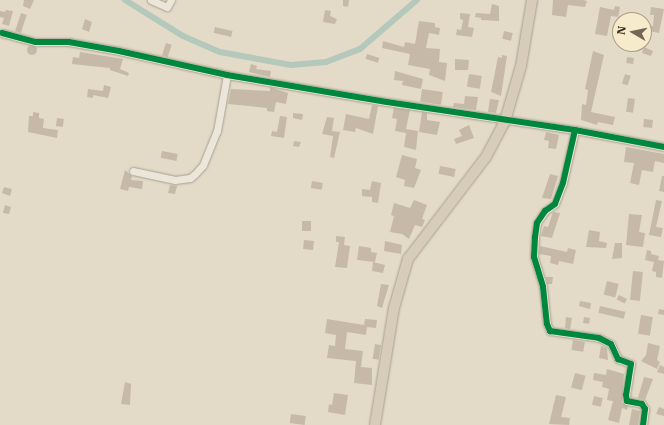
<!DOCTYPE html>
<html>
<head>
<meta charset="utf-8">
<style>
  body { margin:0 }
  #map { position:relative; width:664px; height:425px; overflow:hidden; background:#e3dbc7; font-family:"IBM Plex Serif",serif }
  div>[style] { position:absolute }
  .canal>* { height:6px; margin:-3px; padding:0 3px; transform-origin:3px; border-radius:3px; background:#b4c8bc }
  .building>* { inset:0; background:#c7b9a8; transform-origin:0 0 }
  .round { border-radius:50% }
  .roads { filter:drop-shadow(0 0 1px #a8a091) drop-shadow(0 0 1px #a8a091) }
  .minor>* { height:7px; margin:-3.5px; padding:0 3.5px; transform-origin:3.5px; border-radius:3.5px; background:#ebe6d9 }
  .highway>* { height:10px; margin:-5px; padding:0 5px; transform-origin:5px; border-radius:5px; background:#d6ccb8 }
  .cycleway>* { height:6px; margin:-3px; padding:0 3px; transform-origin:3px; border-radius:3px; background:#00873e }
  span { translate:-50% -50%; white-space:nowrap; text-align:center; line-height:1.15; -webkit-text-stroke:4px #f6ebcb; paint-order:stroke }
  .north { position:absolute; left:612px; top:12px; width:40px; height:40px; box-sizing:border-box; background:#f6ebcb; border:1px solid #a99d84; border-radius:50%; rotate:279deg; font-size:11px; font-weight:700; line-height:16px; text-align:center; color:#35281a }
  .north::after { content:''; display:block; margin:auto; width:14px; height:18px; background:#726757; clip-path:polygon(50% 0,100% 100%,50% 72%,0 100%) }
</style>
</head>
<body>
<div id="map">
  <div class="canal">
    <div style="left:125px;top:0;width:68px;rotate:31.8deg"></div>
    <div style="left:183px;top:36px;width:40px;rotate:23.4deg"></div>
    <div style="left:220px;top:52px;width:72px;rotate:10.4deg"></div>
    <div style="left:291px;top:65px;width:35px;rotate:-5deg"></div>
    <div style="left:326px;top:62px;width:36px;rotate:-21deg"></div>
    <div style="left:360px;top:49px;width:75px;rotate:-40.7deg"></div>
  </div>
  <div class="building">
    <div style="clip-path:polygon(24px 0,34px 0,30px 9px,23px 6px)"></div>
    <div style="clip-path:polygon(343px 0,349px 0,348px 7px,343px 6px)"></div>
    <div style="clip-path:polygon(553px 0,583px 0,587px 1px,585px 7px,568px 5px,566px 17px,552px 15px)"></div>
    <div style="clip-path:polygon(492px 4px,499px 6px,499px 21px,481px 20px,481px 18px,475px 17px,476px 13px,490px 14px)"></div>
    <div style="clip-path:polygon(615px 6px,620px 7px,618px 17px,611px 16px,607px 36px,595px 34px,600px 7px,614px 10px)"></div>
    <div style="clip-path:polygon(651px 7px,664px 9px,659px 33px,644px 30px,644px 25px,653px 26px,654px 15px,650px 15px)"></div>
    <div style="clip-path:polygon(6px 10px,13px 11px,9px 26px,2px 24px,4px 18px,0 17px,0 11px,5px 12px)"></div>
    <div style="clip-path:polygon(325px 10px,331px 11px,330px 16px,337px 19px,335px 24px,323px 22px)"></div>
    <div style="left:21px;top:13px;width:6px;height:19px;rotate:18deg"></div>
    <div style="clip-path:polygon(460px 13px,470px 14px,468px 27px,474px 28px,472px 37px,456px 35px,457px 29px,461px 30px,463px 20px,460px 19px)"></div>
    <div style="clip-path:polygon(85px 19px,92px 22px,89px 32px,82px 29px)"></div>
    <div style="clip-path:polygon(419px 21px,435px 23px,435px 27px,440px 28px,439px 35px,429px 33px,426px 48px,440px 49px,439px 62px,447px 63px,445px 81px,429px 75px,430px 69px,408px 65px,410px 54px,382px 48px,383px 41px,404px 47px,405px 42px,415px 44px)"></div>
    <div style="left:215px;top:27px;width:18px;height:6px;rotate:13deg"></div>
    <div style="left:504px;top:31px;width:9px;height:8px;rotate:13deg"></div>
    <div style="left:166px;top:43px;width:6px;height:13px;rotate:18deg"></div>
    <div class="round" style="left:27px;top:45px;width:10px;height:10px"></div>
    <div style="clip-path:polygon(644px 47px,653px 51px,651px 56px,642px 53px)"></div>
    <div style="clip-path:polygon(593px 51px,604px 55px,591px 112px,615px 117px,613px 125px,598px 122px,597px 125px,581px 120px,582px 104px,586px 105px,588px 90px,585px 89px)"></div>
    <div style="clip-path:polygon(80px 52px,123px 59px,120px 69px,129px 73px,128px 76px,110px 70px,110px 68px,72px 64px,73px 57px,79px 58px)"></div>
    <div style="left:367px;top:54px;width:13px;height:5px;rotate:18deg"></div>
    <div style="clip-path:polygon(502px 55px,507px 56px,501px 96px,491px 92px,498px 57px,502px 58px)"></div>
    <div style="left:627px;top:57px;width:7px;height:6px;rotate:8deg"></div>
    <div style="clip-path:polygon(455px 59px,469px 60px,468px 70px,455px 70px)"></div>
    <div style="clip-path:polygon(251px 64px,257px 66px,256px 69px,271px 71px,270px 77px,249px 72px)"></div>
    <div style="clip-path:polygon(395px 71px,423px 79px,421px 89px,402px 85px,403px 81px,394px 80px)"></div>
    <div style="left:469px;top:74px;width:13px;height:13px;rotate:9deg"></div>
    <div style="left:625px;top:74px;width:6px;height:10px;rotate:18deg"></div>
    <div style="clip-path:polygon(104px 85px,111px 87px,108px 98px,93px 95px,93px 98px,87px 97px,88px 89px,103px 91px)"></div>
    <div style="clip-path:polygon(270px 87px,288px 93px,286px 104px,276px 102px,274px 112px,267px 111px,267px 108px,228px 104px,231px 89px,270px 91px)"></div>
    <div style="left:422px;top:89px;width:21px;height:13px;rotate:8deg"></div>
    <div style="clip-path:polygon(465px 96px,478px 97px,476px 110px,453px 107px,454px 103px,464px 104px)"></div>
    <div style="left:628px;top:98px;width:7px;height:14px;rotate:8deg"></div>
    <div style="clip-path:polygon(490px 99px,499px 100px,496px 113px,488px 112px)"></div>
    <div style="clip-path:polygon(372px 105px,378px 106px,373px 134px,356px 128px,355px 132px,343px 130px,346px 114px,369px 119px)"></div>
    <div style="clip-path:polygon(394px 108px,410px 110px,406px 129px,418px 131px,416px 150px,404px 147px,406px 133px,395px 131px,397px 119px,392px 118px)"></div>
    <div style="clip-path:polygon(33px 112px,39px 113px,39px 118px,44px 119px,43px 128px,58px 130px,57px 138px,28px 132px,29px 116px,33px 116px)"></div>
    <div style="clip-path:polygon(422px 112px,427px 113px,427px 120px,440px 122px,437px 135px,419px 132px)"></div>
    <div style="clip-path:polygon(293px 113px,303px 114px,302px 120px,293px 118px)"></div>
    <div style="clip-path:polygon(280px 116px,287px 117px,284px 138px,271px 136px,272px 131px,277px 132px)"></div>
    <div style="clip-path:polygon(327px 117px,334px 118px,332px 131px,340px 132px,334px 158px,330px 157px,333px 136px,322px 134px)"></div>
    <div style="left:57px;top:118px;width:7px;height:8px;rotate:8deg"></div>
    <div style="left:644px;top:119px;width:9px;height:8px;rotate:6deg"></div>
    <div style="clip-path:polygon(469px 125px,474px 138px,456px 144px,454px 139px,462px 136px,459px 130px)"></div>
    <div style="clip-path:polygon(546px 132px,559px 135px,556px 149px,548px 148px,549px 141px,544px 140px)"></div>
    <div style="clip-path:polygon(294px 141px,301px 142px,299px 147px,293px 146px)"></div>
    <div style="clip-path:polygon(626px 147px,664px 154px,664px 163px,655px 161px,653px 172px,642px 170px,639px 185px,630px 183px,634px 163px,624px 162px)"></div>
    <div style="left:162px;top:151px;width:16px;height:7px;rotate:11deg"></div>
    <div style="clip-path:polygon(402px 155px,417px 159px,415px 168px,421px 170px,414px 188px,404px 186px,405px 180px,396px 177px)"></div>
    <div style="left:440px;top:166px;width:16px;height:8px;rotate:11deg"></div>
    <div style="clip-path:polygon(125px 170px,132px 176px,131px 180px,143px 181px,142px 189px,129px 187px,128px 191px,120px 189px)"></div>
    <div style="clip-path:polygon(550px 174px,558px 176px,551px 199px,542px 198px)"></div>
    <div style="clip-path:polygon(662px 176px,664px 176px,664px 192px,659px 191px)"></div>
    <div style="left:312px;top:181px;width:11px;height:7px;rotate:10deg"></div>
    <div style="clip-path:polygon(372px 181px,381px 183px,378px 203px,372px 202px,372px 197px,362px 196px,362px 189px,370px 190px)"></div>
    <div style="clip-path:polygon(170px 185px,177px 186px,175px 194px,168px 193px)"></div>
    <div style="clip-path:polygon(4px 187px,12px 189px,10px 196px,2px 193px)"></div>
    <div style="clip-path:polygon(414px 200px,427px 205px,422px 219px,425px 220px,422px 227px,415px 225px,409px 239px,402px 234px,390px 232px,394px 216px,391px 215px,394px 203px,410px 208px)"></div>
    <div style="clip-path:polygon(656px 200px,662px 201px,656px 227px,663px 228px,661px 237px,649px 235px)"></div>
    <div style="clip-path:polygon(5px 205px,11px 207px,9px 214px,3px 213px)"></div>
    <div style="clip-path:polygon(553px 212px,560px 213px,552px 238px,541px 236px,544px 226px,548px 227px)"></div>
    <div style="clip-path:polygon(629px 214px,642px 215px,639px 232px,645px 233px,643px 247px,626px 245px)"></div>
    <div style="left:302px;top:221px;width:9px;height:10px"></div>
    <div style="clip-path:polygon(589px 230px,600px 232px,599px 241px,607px 243px,606px 248px,586px 247px)"></div>
    <div style="clip-path:polygon(336px 236px,345px 237px,344px 245px,350px 246px,347px 268px,335px 267px,339px 242px,336px 242px)"></div>
    <div style="left:304px;top:240px;width:10px;height:9px;rotate:6deg"></div>
    <div style="clip-path:polygon(385px 241px,402px 245px,401px 254px,384px 251px)"></div>
    <div style="clip-path:polygon(615px 243px,622px 243px,622px 258px,612px 259px)"></div>
    <div style="clip-path:polygon(359px 246px,371px 248px,371px 252px,377px 253px,375px 262px,357px 260px)"></div>
    <div style="clip-path:polygon(540px 246px,567px 252px,568px 248px,576px 250px,573px 264px,559px 261px,558px 265px,550px 263px,551px 256px,539px 254px)"></div>
    <div style="clip-path:polygon(647px 250px,651px 251px,651px 254px,659px 256px,658px 260px,664px 261px,662px 278px,656px 277px,656px 272px,652px 271px,654px 262px,645px 260px)"></div>
    <div style="clip-path:polygon(373px 262px,385px 265px,383px 273px,372px 271px)"></div>
    <div style="left:633px;top:271px;width:10px;height:29px;rotate:6deg"></div>
    <div style="clip-path:polygon(546px 277px,553px 277px,552px 284px,547px 284px)"></div>
    <div style="left:607px;top:281px;width:12px;height:14px;rotate:14deg"></div>
    <div style="clip-path:polygon(381px 284px,389px 285px,382px 308px,377px 306px)"></div>
    <div style="left:619px;top:295px;width:9px;height:5px;rotate:27deg"></div>
    <div style="clip-path:polygon(580px 301px,591px 303px,590px 309px,579px 306px)"></div>
    <div style="left:600px;top:306px;width:26px;height:7px;rotate:13deg"></div>
    <div style="clip-path:polygon(659px 309px,664px 310px,664px 315px,658px 314px)"></div>
    <div style="left:641px;top:315px;width:12px;height:19px;rotate:9deg"></div>
    <div style="clip-path:polygon(566px 317px,572px 318px,570px 329px,565px 328px)"></div>
    <div style="left:584px;top:317px;width:6px;height:6px;rotate:9deg"></div>
    <div style="clip-path:polygon(327px 319px,364px 325px,365px 319px,377px 320px,376px 328px,367px 327px,366px 335px,347px 332px,345px 349px,363px 351px,361px 367px,372px 368px,372px 385px,354px 383px,356px 361px,327px 358px,329px 345px,335px 346px,336px 335px,325px 333px)"></div>
    <div style="left:573px;top:340px;width:12px;height:10px;rotate:9deg"></div>
    <div style="clip-path:polygon(648px 343px,660px 346px,657px 360px,660px 362px,657px 369px,641px 361px,646px 355px)"></div>
    <div style="left:375px;top:344px;width:6px;height:15px;rotate:9deg"></div>
    <div style="clip-path:polygon(601px 346px,607px 348px,608px 360px,599px 358px)"></div>
    <div style="clip-path:polygon(660px 365px,664px 367px,664px 374px,657px 372px)"></div>
    <div style="clip-path:polygon(607px 369px,624px 374px,622px 403px,628px 406px,627px 410px,622px 408px,619px 423px,608px 420px,613px 401px,607px 400px,609px 389px,602px 387px,603px 382px,593px 380px,594px 373px,606px 375px)"></div>
    <div style="left:575px;top:373px;width:11px;height:15px;rotate:15deg"></div>
    <div style="clip-path:polygon(644px 377px,653px 379px,645px 400px,638px 398px)"></div>
    <div style="clip-path:polygon(125px 382px,131px 384px,130px 405px,121px 404px)"></div>
    <div style="clip-path:polygon(334px 393px,348px 395px,345px 415px,328px 412px,329px 404px,332px 405px)"></div>
    <div style="clip-path:polygon(556px 395px,566px 397px,561px 417px,570px 418px,569px 425px,549px 424px)"></div>
    <div style="left:594px;top:396px;width:9px;height:9px;rotate:13deg"></div>
    <div style="clip-path:polygon(659px 407px,664px 409px,664px 416px,656px 414px)"></div>
    <div style="clip-path:polygon(632px 409px,640px 411px,638px 425px,629px 425px)"></div>
    <div style="left:291px;top:414px;width:15px;height:9px;rotate:8deg"></div>
  </div>
  <div class="roads">
    <div class="minor">
      <div style="left:151px;top:0;width:17px;rotate:24deg"></div>
      <div style="left:167px;top:7px;width:8px;rotate:-60deg"></div>
      <div style="left:2px;top:33px;width:35px;rotate:15deg"></div>
      <div style="left:36px;top:42px;width:33px"></div>
      <div style="left:69px;top:42px;width:51px;rotate:10.2deg"></div>
      <div style="left:119px;top:51px;width:111px;rotate:12.5deg"></div>
      <div style="left:227px;top:75px;width:162px;rotate:9.6deg"></div>
      <div style="left:387px;top:102px;width:190px;rotate:8.5deg"></div>
      <div style="left:575px;top:130px;width:91px;rotate:10.8deg"></div>
      <div style="left:575px;top:130px;width:54px;rotate:102.8deg"></div>
      <div style="left:563px;top:183px;width:22px;rotate:111deg"></div>
      <div style="left:555px;top:204px;width:12px;rotate:145deg"></div>
      <div style="left:545px;top:211px;width:14px;rotate:124deg"></div>
      <div style="left:537px;top:223px;width:14px;rotate:98deg"></div>
      <div style="left:535px;top:237px;width:20px;rotate:93deg"></div>
      <div style="left:534px;top:257px;width:31px;rotate:73deg"></div>
      <div style="left:543px;top:287px;width:37px;rotate:84deg"></div>
      <div style="left:547px;top:324px;width:8px;rotate:67deg"></div>
      <div style="left:550px;top:331px;width:49px;rotate:8.1deg"></div>
      <div style="left:599px;top:338px;width:13px;rotate:27deg"></div>
      <div style="left:611px;top:344px;width:17px;rotate:65deg"></div>
      <div style="left:618px;top:359px;width:14px;rotate:21deg"></div>
      <div style="left:631px;top:364px;width:31px;rotate:99deg"></div>
      <div style="left:626px;top:395px;width:6px;rotate:81deg"></div>
      <div style="left:627px;top:401px;width:15px;rotate:11deg"></div>
      <div style="left:642px;top:404px;width:6px;rotate:59deg"></div>
      <div style="left:645px;top:409px;width:16px;rotate:97deg"></div>
      <div style="left:133px;top:171px;width:43px;rotate:12.1deg"></div>
      <div style="left:175px;top:180px;width:15px;rotate:-8deg"></div>
      <div style="left:190px;top:178px;width:6px;rotate:-39deg"></div>
      <div style="left:195px;top:174px;width:12px;rotate:-48deg"></div>
      <div style="left:203px;top:165px;width:37px;rotate:-68deg"></div>
      <div style="left:217px;top:131px;width:57px;rotate:-79.9deg"></div>
    </div>
    <div class="highway">
      <div style="left:375px;top:425px;width:119px;rotate:-80.8deg"></div>
      <div style="left:394px;top:308px;width:51px;rotate:-74.1deg"></div>
      <div style="left:408px;top:259px;width:128px;rotate:-52.6deg"></div>
      <div style="left:486px;top:157px;width:41px;rotate:-62.2deg"></div>
      <div style="left:505px;top:121px;width:57px;rotate:-73.8deg"></div>
      <div style="left:521px;top:66px;width:67px;rotate:-80.5deg"></div>
    </div>
  </div>
  <div class="cycleway">
    <div style="left:2px;top:33px;width:35px;rotate:15deg"></div>
    <div style="left:36px;top:42px;width:33px"></div>
    <div style="left:69px;top:42px;width:51px;rotate:10.2deg"></div>
    <div style="left:119px;top:51px;width:111px;rotate:12.5deg"></div>
    <div style="left:227px;top:75px;width:162px;rotate:9.6deg"></div>
    <div style="left:387px;top:102px;width:190px;rotate:8.5deg"></div>
    <div style="left:575px;top:130px;width:91px;rotate:10.8deg"></div>
    <div style="left:575px;top:130px;width:54px;rotate:102.8deg"></div>
    <div style="left:563px;top:183px;width:22px;rotate:111deg"></div>
    <div style="left:555px;top:204px;width:12px;rotate:145deg"></div>
    <div style="left:545px;top:211px;width:14px;rotate:124deg"></div>
    <div style="left:537px;top:223px;width:14px;rotate:98deg"></div>
    <div style="left:535px;top:237px;width:20px;rotate:93deg"></div>
    <div style="left:534px;top:257px;width:31px;rotate:73deg"></div>
    <div style="left:543px;top:287px;width:37px;rotate:84deg"></div>
    <div style="left:547px;top:324px;width:8px;rotate:67deg"></div>
    <div style="left:550px;top:331px;width:49px;rotate:8.1deg"></div>
    <div style="left:599px;top:338px;width:13px;rotate:27deg"></div>
    <div style="left:611px;top:344px;width:17px;rotate:65deg"></div>
    <div style="left:618px;top:359px;width:14px;rotate:21deg"></div>
    <div style="left:631px;top:364px;width:31px;rotate:99deg"></div>
    <div style="left:626px;top:395px;width:6px;rotate:81deg"></div>
    <div style="left:627px;top:401px;width:15px;rotate:11deg"></div>
    <div style="left:642px;top:404px;width:6px;rotate:59deg"></div>
    <div style="left:645px;top:409px;width:16px;rotate:97deg"></div>
  </div>
  <div class="north">N</div>
</div>
</body>
</html>
